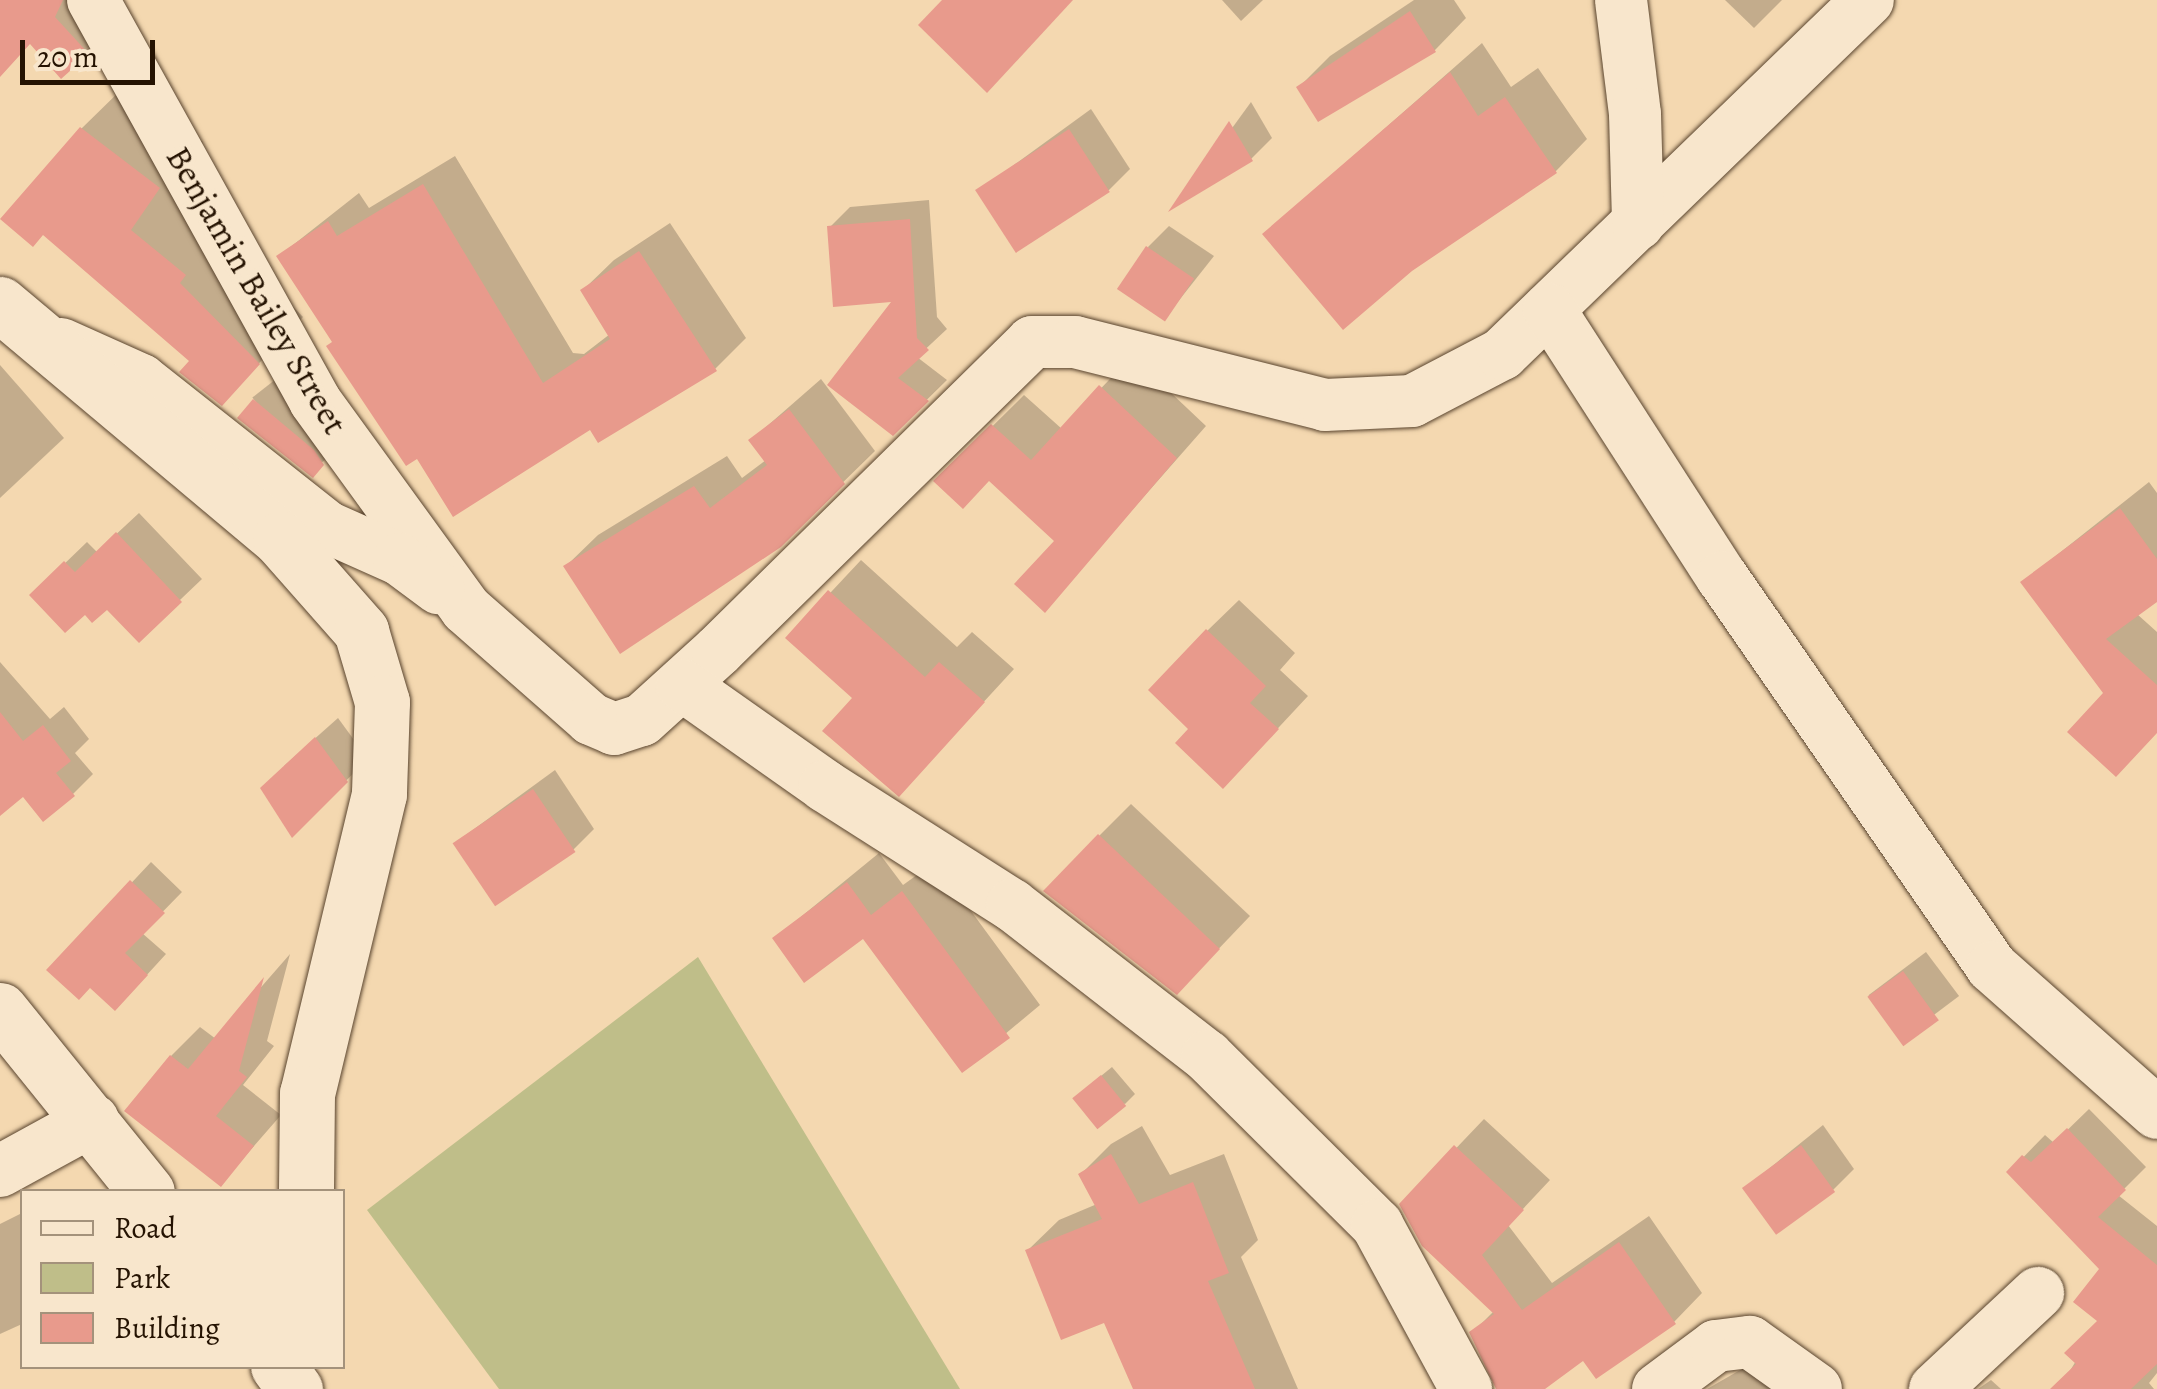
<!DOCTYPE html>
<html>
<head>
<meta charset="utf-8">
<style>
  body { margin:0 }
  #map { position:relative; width:2157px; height:1389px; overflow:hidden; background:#f4d8b0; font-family:Alegreya,serif }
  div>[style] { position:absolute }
  .green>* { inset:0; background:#bfbe89 }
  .shadow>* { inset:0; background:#0003; transform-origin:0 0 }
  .building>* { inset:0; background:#e89a8c; transform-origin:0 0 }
  .roads { filter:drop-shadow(0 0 2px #59442e) drop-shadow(0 0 2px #59442e) }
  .street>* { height:52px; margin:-26px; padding:0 26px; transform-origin:26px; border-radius:26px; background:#f8e6cc }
  .secondary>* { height:55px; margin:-27.5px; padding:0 27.5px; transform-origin:27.5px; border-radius:27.5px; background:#f8e6cc }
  span { translate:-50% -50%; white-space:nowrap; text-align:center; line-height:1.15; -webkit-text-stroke:9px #f8e6cc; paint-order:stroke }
  .street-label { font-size:35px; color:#251302 }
  .legend { position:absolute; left:20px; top:1189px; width:325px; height:180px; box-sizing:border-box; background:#f8e6cc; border:2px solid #a4927b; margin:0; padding:12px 18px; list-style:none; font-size:30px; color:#251302 }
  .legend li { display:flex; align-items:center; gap:20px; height:50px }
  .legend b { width:50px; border:2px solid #a4927b }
  .scale { position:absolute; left:20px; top:40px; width:135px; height:45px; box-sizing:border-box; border:5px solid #251302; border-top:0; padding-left:12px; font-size:30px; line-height:35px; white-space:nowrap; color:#251302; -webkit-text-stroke:8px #f8e6cc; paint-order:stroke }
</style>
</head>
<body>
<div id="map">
  <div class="green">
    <div style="clip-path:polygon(698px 957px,960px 1389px,499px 1389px,367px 1210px)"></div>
  </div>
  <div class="shadow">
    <div style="clip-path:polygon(0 0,95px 0,116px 23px,87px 52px,31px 42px,0 76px)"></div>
    <div style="clip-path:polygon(1222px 0,1263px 0,1241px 21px)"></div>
    <div style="clip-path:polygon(1414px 0,1454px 0,1466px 18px,1435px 50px,1319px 119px,1299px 87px,1330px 56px)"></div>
    <div style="clip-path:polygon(1725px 0,1782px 0,1754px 28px)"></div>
    <div style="clip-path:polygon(1482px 43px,1511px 87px,1538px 68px,1587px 139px,1556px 171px,1410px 269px,1265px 234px)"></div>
    <div style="clip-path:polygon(127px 84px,203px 142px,175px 183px,303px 317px,222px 402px,192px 360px,81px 129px)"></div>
    <div style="clip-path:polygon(1251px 102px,1272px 138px,1251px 159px,1177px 204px)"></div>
    <div style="clip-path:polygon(1091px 109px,1130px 169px,1109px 190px,978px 191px)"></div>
    <div style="clip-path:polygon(455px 156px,573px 353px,584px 354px,610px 334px,583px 290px,614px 260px,670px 223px,746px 338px,715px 369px,591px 427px,417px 455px,279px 256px,359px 193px,369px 208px)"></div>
    <div style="clip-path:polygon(929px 200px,937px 317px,947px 329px,917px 357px,947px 380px,893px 433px,897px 299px,830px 227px,850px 207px)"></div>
    <div style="clip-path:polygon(1169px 226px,1214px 256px,1165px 318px,1148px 247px)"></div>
    <div style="clip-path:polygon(1132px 356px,1206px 426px,1045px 609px,1057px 541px,990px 479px,937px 481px,1024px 395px,1062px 429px)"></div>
    <div style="clip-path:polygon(0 365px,64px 438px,0 498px)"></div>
    <div style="left:276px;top:379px;width:94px;height:30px;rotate:52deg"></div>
    <div style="clip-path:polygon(821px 379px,875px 451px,779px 545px,566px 566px,598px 535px,727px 456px,742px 478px,766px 460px,751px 440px)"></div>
    <div style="clip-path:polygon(2149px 482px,2157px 493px,2157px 599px,2137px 614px,2157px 632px,2157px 732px,2106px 693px,2023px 582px)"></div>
    <div style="clip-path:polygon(139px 513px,202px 579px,139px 639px,107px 606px,85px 611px,32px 595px,87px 542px,97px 552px)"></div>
    <div style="clip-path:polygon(861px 560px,957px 647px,972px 632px,1014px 669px,899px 794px,855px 698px,788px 638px)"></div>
    <div style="clip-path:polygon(1239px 600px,1295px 653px,1280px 670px,1308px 696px,1254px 754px,1192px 729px,1207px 631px)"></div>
    <div style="clip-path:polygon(0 662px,50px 719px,64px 707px,89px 739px,75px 753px,93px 774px,73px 794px,24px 794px,0 813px)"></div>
    <div style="clip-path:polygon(338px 718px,368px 759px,292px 834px,284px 766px)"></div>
    <div style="clip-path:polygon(555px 770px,594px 829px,573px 850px,455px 843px)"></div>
    <div style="clip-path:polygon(1131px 804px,1250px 916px,1208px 960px,1099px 836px)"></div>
    <div style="clip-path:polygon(879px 853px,903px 885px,935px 862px,1040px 1005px,962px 1070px,864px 936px,775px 938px)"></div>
    <div style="clip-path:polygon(151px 862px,182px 892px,142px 933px,166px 954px,134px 989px,90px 985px,50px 970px)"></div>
    <div style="left:1926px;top:952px;width:55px;height:72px;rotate:53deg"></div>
    <div style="clip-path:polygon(290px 954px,267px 1041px,274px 1046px,243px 1085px,281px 1115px,221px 1184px,171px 1056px,200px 1027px,216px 1039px)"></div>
    <div style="clip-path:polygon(1112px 1067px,1135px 1094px,1125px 1104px,1085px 1089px)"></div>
    <div style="clip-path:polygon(2089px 1109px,2146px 1167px,2118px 1195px,2157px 1226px,2157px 1373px,2149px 1383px,2154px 1389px,2059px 1389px,2100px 1321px,2103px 1268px,2009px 1172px,2045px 1135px,2054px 1143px)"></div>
    <div style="clip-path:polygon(1484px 1119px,1550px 1180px,1508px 1225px,1552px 1283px,1649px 1216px,1702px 1293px,1674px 1322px,1583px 1357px,1541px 1389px,1498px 1389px,1472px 1333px,1495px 1310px,1402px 1205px)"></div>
    <div style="clip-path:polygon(1823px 1125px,1854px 1169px,1833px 1190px,1745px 1188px)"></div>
    <div style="clip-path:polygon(1142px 1126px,1170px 1175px,1224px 1154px,1258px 1240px,1241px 1257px,1298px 1389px,1135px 1389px,1105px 1320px,1028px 1250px,1059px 1220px,1097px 1204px,1081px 1174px,1111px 1144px)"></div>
    <div style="clip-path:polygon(22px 1213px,22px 1324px,0 1334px,0 1224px)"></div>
    <div style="clip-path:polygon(1768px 1354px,1789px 1389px,1707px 1389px)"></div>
    <div style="clip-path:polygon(1991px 1380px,2001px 1389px,1978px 1389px)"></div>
  </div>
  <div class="building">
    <div style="clip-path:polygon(0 0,63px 0,55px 17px,89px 54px,61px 79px,30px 44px,0 77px)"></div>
    <div style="clip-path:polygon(942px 0,1073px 0,987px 93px,918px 25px)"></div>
    <div style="clip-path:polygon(1410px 11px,1436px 52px,1318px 122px,1296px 87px)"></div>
    <div style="clip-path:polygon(1450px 72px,1478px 116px,1505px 97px,1557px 173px,1412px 271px,1343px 330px,1262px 234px)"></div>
    <div style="clip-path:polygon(1229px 121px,1253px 161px,1168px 212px)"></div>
    <div style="clip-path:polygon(80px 127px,160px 188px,131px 230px,186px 275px,180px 283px,260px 364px,222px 406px,179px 372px,189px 361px,43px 235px,33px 247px,0 219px)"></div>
    <div style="left:1069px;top:129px;width:75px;height:112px;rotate:57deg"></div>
    <div style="clip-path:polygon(423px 184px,543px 383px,610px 339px,580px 290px,639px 251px,717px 371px,598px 443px,590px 430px,453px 517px,417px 459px,406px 466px,326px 346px,332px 342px,276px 256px,328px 221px,337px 236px)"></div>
    <div style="clip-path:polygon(910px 219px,917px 338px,929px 350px,898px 378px,929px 401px,893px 436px,827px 385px,891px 302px,833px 307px,827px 226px)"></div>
    <div style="left:1146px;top:246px;width:58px;height:52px;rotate:34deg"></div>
    <div style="clip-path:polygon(1099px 385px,1177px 458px,1045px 613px,1014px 584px,1054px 541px,989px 481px,963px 509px,933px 481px,991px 424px,1031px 460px)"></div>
    <div style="clip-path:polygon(253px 399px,314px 450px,324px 465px,313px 478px,237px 418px)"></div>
    <div style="clip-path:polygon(789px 409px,845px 484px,781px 547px,620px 654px,563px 566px,694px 486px,710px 508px,767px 465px,748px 440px)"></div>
    <div style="clip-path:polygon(2120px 508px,2157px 559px,2157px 602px,2106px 639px,2157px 685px,2157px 733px,2116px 777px,2067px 732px,2103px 693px,2020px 582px)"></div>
    <div style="clip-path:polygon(116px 532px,182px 602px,139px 643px,107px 610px,92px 623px,85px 615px,65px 633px,29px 595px,64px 561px,75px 572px)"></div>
    <div style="clip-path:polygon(828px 590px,925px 677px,939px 662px,985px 702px,899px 797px,822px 731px,852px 698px,785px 638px)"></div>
    <div style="clip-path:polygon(1206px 629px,1266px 686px,1250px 703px,1279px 729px,1223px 789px,1175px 743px,1188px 729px,1148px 690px)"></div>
    <div style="clip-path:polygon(0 712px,23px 741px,43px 725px,71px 761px,56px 773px,75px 796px,43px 822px,23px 797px,0 816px)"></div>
    <div style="clip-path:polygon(315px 737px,348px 782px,292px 838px,260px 788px)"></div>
    <div style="left:533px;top:789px;width:76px;height:97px;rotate:56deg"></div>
    <div style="clip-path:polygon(1098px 834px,1220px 949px,1177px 995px,1043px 891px)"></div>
    <div style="clip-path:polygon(130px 880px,165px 913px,125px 953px,148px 975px,115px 1011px,90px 988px,79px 1000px,46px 970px)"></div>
    <div style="clip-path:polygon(847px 882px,871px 915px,902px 891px,1010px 1038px,962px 1073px,863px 939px,804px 983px,772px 938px)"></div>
    <div style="left:1903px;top:971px;width:61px;height:44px;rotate:54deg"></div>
    <div style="clip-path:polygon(264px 977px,239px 1071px,247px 1077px,216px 1116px,254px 1146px,221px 1187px,124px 1111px,170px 1055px,188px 1069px)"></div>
    <div style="left:1101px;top:1075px;width:40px;height:37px;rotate:51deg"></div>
    <div style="clip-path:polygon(2067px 1128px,2126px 1190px,2098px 1217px,2157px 1265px,2157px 1364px,2131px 1389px,2050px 1389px,2076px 1364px,2064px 1353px,2097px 1321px,2073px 1302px,2099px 1269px,2006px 1172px,2022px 1155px,2031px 1162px)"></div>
    <div style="clip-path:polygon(1454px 1145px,1524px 1210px,1482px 1255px,1522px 1310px,1619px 1242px,1676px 1324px,1596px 1379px,1583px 1361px,1545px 1389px,1496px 1389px,1469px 1332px,1494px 1314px,1422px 1246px,1399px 1204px)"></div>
    <div style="left:1801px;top:1145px;width:58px;height:73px;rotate:54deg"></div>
    <div style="clip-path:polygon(1111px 1154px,1139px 1204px,1193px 1182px,1229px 1273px,1208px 1281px,1255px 1389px,1133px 1389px,1104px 1323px,1061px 1340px,1025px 1250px,1102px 1219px,1078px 1174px)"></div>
  </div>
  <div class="roads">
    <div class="street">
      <div style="left:93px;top:0;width:458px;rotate:61deg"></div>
      <div style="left:315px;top:401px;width:257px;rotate:54deg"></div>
      <div style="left:466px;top:609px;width:167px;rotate:41.3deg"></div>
      <div style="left:591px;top:719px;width:25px;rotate:23deg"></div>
      <div style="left:614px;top:729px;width:29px;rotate:-18deg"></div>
      <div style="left:642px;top:720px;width:103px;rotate:-42.2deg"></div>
      <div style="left:718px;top:651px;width:441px;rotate:-44.5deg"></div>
      <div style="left:1032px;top:342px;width:43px"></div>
      <div style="left:1075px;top:342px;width:258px;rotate:14.1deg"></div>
      <div style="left:1325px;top:405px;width:87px;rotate:-2.6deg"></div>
      <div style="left:1412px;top:401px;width:102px;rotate:-27.6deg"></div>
      <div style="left:1502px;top:354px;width:509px;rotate:-44.05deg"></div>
      <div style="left:1621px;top:0;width:115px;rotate:83deg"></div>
      <div style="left:1635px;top:114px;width:110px;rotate:88.4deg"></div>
      <div style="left:1549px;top:309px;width:319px;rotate:57.2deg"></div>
      <div style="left:1722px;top:577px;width:474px;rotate:55.3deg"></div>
      <div style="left:1992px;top:967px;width:220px;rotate:41.5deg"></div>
      <div style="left:61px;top:344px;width:88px;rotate:24.2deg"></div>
      <div style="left:141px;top:380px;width:237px;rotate:38.3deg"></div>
      <div style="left:327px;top:527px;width:79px;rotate:24deg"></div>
      <div style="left:399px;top:559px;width:49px;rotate:36.6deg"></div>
      <div style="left:682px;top:685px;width:175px;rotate:35.2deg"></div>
      <div style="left:825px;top:786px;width:222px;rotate:32.5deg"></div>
      <div style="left:1012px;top:905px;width:247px;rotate:37.8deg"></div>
      <div style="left:1207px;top:1056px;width:240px;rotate:44.8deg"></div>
      <div style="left:1377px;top:1225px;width:187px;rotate:61.5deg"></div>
      <div style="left:0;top:1171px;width:106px;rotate:-28.7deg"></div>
      <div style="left:1658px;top:1389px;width:72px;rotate:-36.6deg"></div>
      <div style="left:1716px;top:1346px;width:34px;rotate:-7deg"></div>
      <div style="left:1750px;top:1342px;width:81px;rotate:35.5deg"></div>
      <div style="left:1935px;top:1389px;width:141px;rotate:-43deg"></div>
    </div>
    <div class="secondary">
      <div style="left:0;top:304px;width:366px;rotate:40deg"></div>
      <div style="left:280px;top:539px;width:123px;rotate:48.6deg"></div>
      <div style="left:361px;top:631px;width:74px;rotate:73.5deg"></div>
      <div style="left:382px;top:702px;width:92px;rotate:91.9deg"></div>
      <div style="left:379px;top:794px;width:308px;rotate:103.5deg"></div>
      <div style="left:307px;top:1093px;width:99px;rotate:90.6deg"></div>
      <div style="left:0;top:1010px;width:234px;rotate:51.1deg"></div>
      <div style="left:278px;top:1366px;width:29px;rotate:54deg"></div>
    </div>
  </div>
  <div class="street-label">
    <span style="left:257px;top:290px;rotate:60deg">Benjamin Bailey Street</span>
  </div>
  <ul class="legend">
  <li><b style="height:12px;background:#f8e6cc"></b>Road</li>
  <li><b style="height:28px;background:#bfbe89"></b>Park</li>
  <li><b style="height:28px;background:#e89a8c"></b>Building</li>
  </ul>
  <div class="scale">20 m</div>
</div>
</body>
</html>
